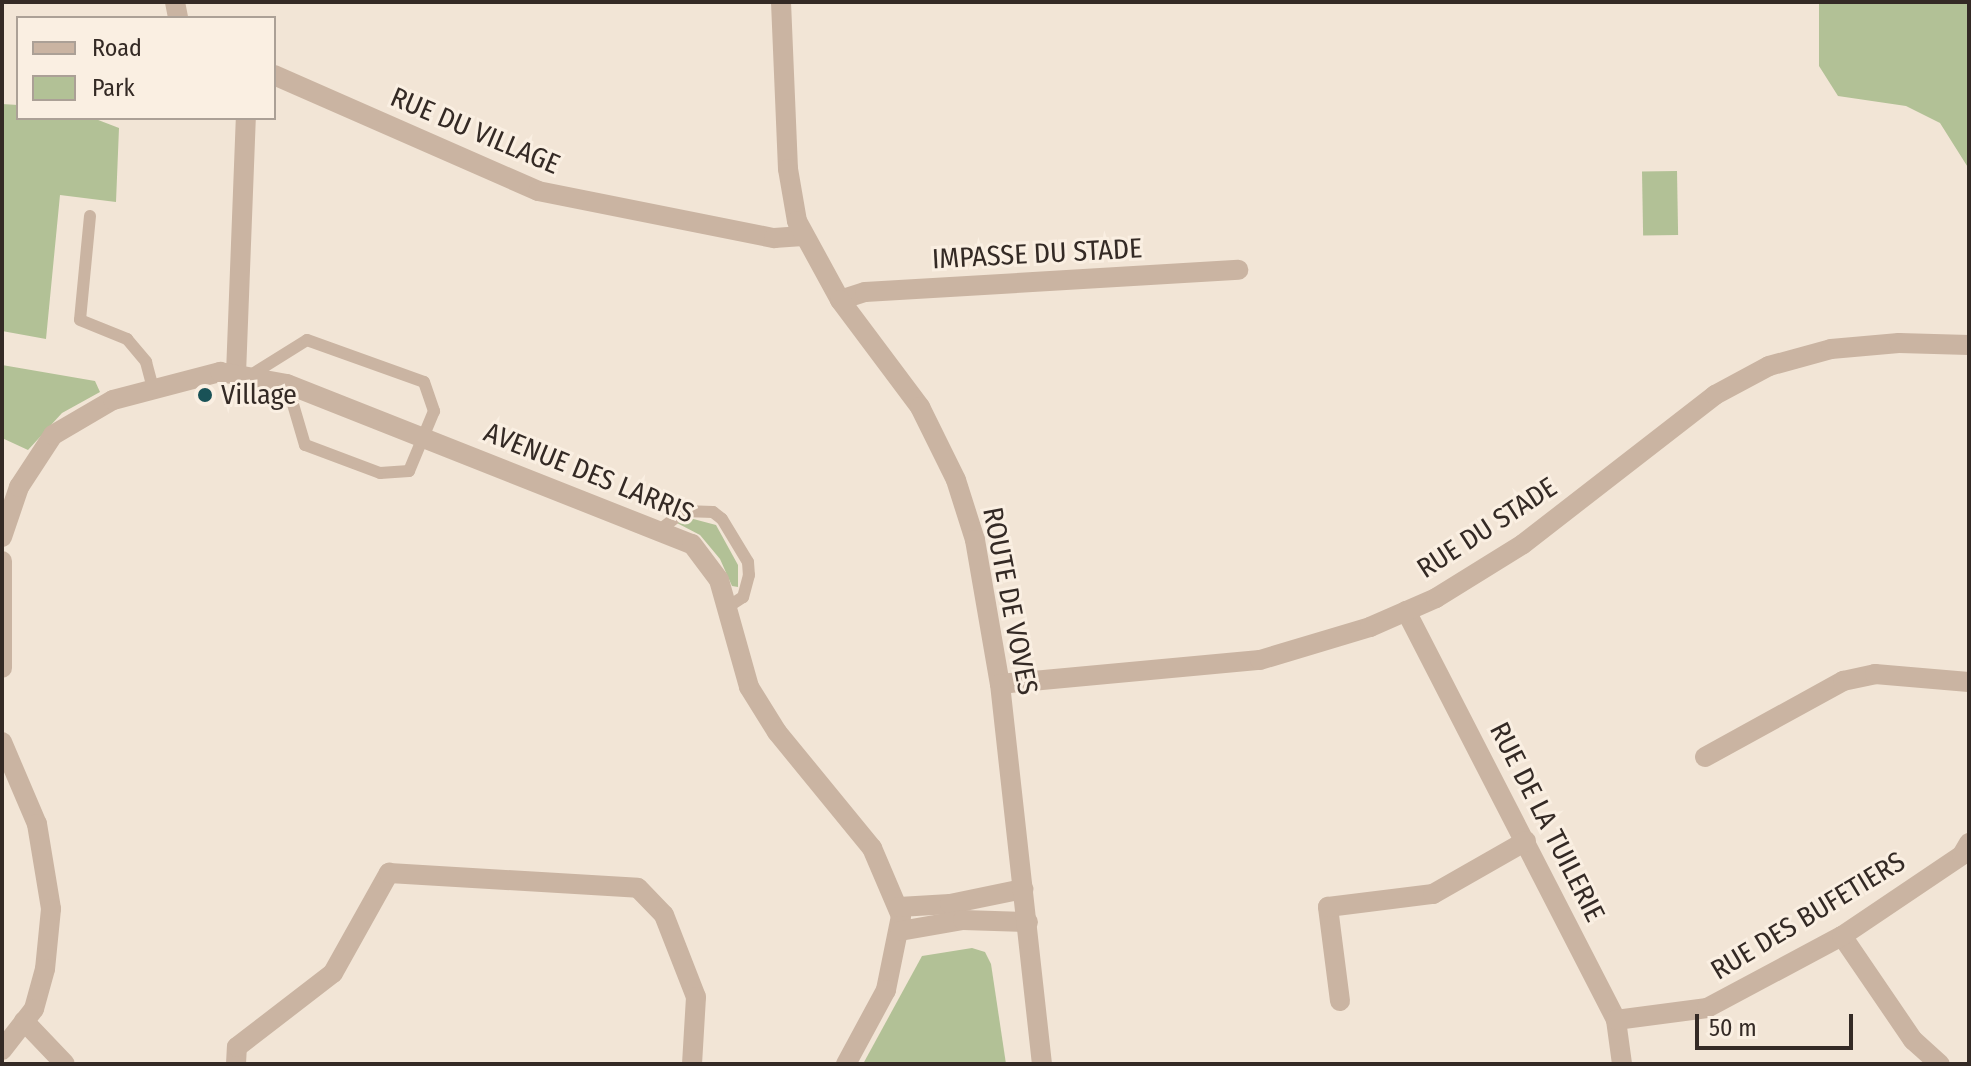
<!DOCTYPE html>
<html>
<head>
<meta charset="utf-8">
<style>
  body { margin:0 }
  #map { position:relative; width:1971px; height:1066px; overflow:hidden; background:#f2e5d6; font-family:"Fira Sans Condensed",sans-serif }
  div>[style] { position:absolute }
  .green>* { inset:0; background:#b2c196; transform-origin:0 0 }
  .service>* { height:12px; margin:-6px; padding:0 6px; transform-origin:6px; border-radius:6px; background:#cab4a2 }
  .minor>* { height:20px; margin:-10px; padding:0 10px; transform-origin:10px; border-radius:10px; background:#cab4a2 }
  .tertiary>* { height:20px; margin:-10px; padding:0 10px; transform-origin:10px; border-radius:10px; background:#cab4a2 }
  .dots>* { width:22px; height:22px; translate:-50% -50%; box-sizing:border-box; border:4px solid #faefe2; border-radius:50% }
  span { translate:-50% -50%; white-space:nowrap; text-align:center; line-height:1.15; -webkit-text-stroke:6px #faefe2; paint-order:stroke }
  .street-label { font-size:28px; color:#342a25 }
  .poi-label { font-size:28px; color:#342a25 }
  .left { translate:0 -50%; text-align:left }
  .frame { position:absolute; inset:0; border:4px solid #342a25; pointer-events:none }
  .legend { position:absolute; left:16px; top:16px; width:260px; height:104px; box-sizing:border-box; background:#faefe2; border:2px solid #aba096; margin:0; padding:10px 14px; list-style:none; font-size:24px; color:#342a25 }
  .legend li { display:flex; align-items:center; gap:16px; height:40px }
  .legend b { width:40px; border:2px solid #aba096 }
  .scale { position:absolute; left:1695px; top:1014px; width:158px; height:36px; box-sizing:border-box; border:4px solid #342a25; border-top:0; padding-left:10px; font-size:24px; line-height:28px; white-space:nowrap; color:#342a25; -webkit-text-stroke:6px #faefe2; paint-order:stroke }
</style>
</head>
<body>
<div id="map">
  <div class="green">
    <div style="clip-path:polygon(1819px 2px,1969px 2px,1969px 169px,1940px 123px,1906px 106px,1838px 96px,1819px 66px)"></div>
    <div style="clip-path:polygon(2px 104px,18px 105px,18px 118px,93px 118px,119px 128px,116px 202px,60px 195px,46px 339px,2px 331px)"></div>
    <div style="left:1677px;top:171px;width:64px;height:35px;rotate:89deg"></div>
    <div style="clip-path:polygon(2px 365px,95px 381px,100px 392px,62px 413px,28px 450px,2px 438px)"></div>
    <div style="clip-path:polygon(682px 516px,716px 525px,738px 565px,738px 587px,732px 586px,720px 559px,700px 535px,677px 523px)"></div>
    <div style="clip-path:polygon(972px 948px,985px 952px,991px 964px,1006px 1064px,863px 1064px,922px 956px)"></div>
  </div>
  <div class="service">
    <div style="left:90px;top:216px;width:104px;rotate:95.5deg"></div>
    <div style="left:80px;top:320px;width:51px;rotate:22deg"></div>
    <div style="left:127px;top:339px;width:30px;rotate:50deg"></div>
    <div style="left:146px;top:362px;width:27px;rotate:75deg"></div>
    <div style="left:251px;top:375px;width:66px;rotate:-32deg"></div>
    <div style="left:307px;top:340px;width:124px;rotate:19.7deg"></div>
    <div style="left:424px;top:382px;width:31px;rotate:71deg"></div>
    <div style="left:434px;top:411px;width:65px;rotate:112.6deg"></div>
    <div style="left:409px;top:471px;width:29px;rotate:176deg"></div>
    <div style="left:380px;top:473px;width:80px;rotate:-159.5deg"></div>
    <div style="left:305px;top:445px;width:64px;rotate:-106.4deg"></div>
    <div style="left:661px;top:529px;width:29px;rotate:-38deg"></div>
    <div style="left:684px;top:511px;width:29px;rotate:2deg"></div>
    <div style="left:713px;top:512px;width:11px;rotate:38deg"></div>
    <div style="left:722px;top:519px;width:50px;rotate:58.8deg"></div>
    <div style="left:748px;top:562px;width:13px;rotate:86deg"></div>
    <div style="left:749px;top:575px;width:23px;rotate:105deg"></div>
    <div style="left:743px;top:597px;width:20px;rotate:147deg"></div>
  </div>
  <div class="minor">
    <div style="left:175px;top:2px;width:16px;rotate:79deg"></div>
    <div style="left:274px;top:75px;width:288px;rotate:23.7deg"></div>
    <div style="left:538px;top:191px;width:241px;rotate:11.3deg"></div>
    <div style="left:774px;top:238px;width:29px;rotate:-4deg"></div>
    <div style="left:840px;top:300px;width:26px;rotate:-18deg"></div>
    <div style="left:865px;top:292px;width:374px;rotate:-3.4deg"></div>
    <div style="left:236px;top:374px;width:256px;rotate:-87.8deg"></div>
    <div style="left:2px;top:537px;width:53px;rotate:-71.2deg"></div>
    <div style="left:19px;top:487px;width:62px;rotate:-56.8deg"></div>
    <div style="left:53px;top:435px;width:69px;rotate:-30.3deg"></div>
    <div style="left:113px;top:400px;width:111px;rotate:-14.7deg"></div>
    <div style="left:220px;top:372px;width:68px;rotate:10.2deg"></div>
    <div style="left:287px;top:384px;width:435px;rotate:21.6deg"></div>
    <div style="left:692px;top:544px;width:45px;rotate:53.1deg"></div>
    <div style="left:719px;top:580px;width:111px;rotate:74.3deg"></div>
    <div style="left:749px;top:687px;width:53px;rotate:58.1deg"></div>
    <div style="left:777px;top:732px;width:150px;rotate:50.7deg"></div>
    <div style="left:872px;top:848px;width:74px;rotate:66.9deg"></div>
    <div style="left:901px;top:916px;width:76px;rotate:101.5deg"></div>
    <div style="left:886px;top:990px;width:84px;rotate:118.4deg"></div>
    <div style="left:2px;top:561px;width:107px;rotate:90deg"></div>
    <div style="left:1406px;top:611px;width:460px;rotate:62.8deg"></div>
    <div style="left:1616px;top:1020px;width:44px;rotate:82.2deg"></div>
    <div style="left:1000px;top:684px;width:261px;rotate:-5.3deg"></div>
    <div style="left:1260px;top:660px;width:115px;rotate:-16.7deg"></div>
    <div style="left:1370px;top:627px;width:72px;rotate:-23.7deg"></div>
    <div style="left:1436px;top:598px;width:102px;rotate:-31.8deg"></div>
    <div style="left:1523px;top:544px;width:243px;rotate:-37.8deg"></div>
    <div style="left:1715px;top:395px;width:61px;rotate:-28.2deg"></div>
    <div style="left:1769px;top:366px;width:64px;rotate:-15.3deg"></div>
    <div style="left:1831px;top:349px;width:68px;rotate:-5deg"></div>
    <div style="left:1899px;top:343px;width:70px;rotate:1.6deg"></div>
    <div style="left:2px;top:742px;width:89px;rotate:66.9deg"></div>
    <div style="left:37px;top:824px;width:86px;rotate:80.6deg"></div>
    <div style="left:51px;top:909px;width:60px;rotate:95.7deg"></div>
    <div style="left:45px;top:969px;width:41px;rotate:105.4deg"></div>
    <div style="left:34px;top:1009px;width:52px;rotate:128deg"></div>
    <div style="left:1705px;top:757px;width:158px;rotate:-28.8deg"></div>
    <div style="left:1843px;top:681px;width:33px;rotate:-12deg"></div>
    <div style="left:1875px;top:674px;width:94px;rotate:4.9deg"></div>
    <div style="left:899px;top:907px;width:51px;rotate:-3.4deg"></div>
    <div style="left:950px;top:904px;width:75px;rotate:-11.6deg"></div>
    <div style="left:900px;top:931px;width:64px;rotate:-9.9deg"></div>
    <div style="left:963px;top:920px;width:65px;rotate:1.8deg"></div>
    <div style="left:1842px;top:936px;width:126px;rotate:55.7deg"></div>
    <div style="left:1913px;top:1040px;width:36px;rotate:42deg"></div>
    <div style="left:1340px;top:1001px;width:95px;rotate:-97.3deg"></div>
    <div style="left:1328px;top:907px;width:106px;rotate:-7.1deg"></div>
    <div style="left:1433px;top:894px;width:107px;rotate:-29.7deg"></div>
    <div style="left:1616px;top:1020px;width:92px;rotate:-7.5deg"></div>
    <div style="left:1707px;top:1008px;width:153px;rotate:-28.1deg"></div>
    <div style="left:1842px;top:936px;width:145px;rotate:-34deg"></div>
    <div style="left:1962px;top:855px;width:14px;rotate:-60deg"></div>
    <div style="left:24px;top:1021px;width:59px;rotate:46.4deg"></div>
    <div style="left:236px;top:1064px;width:17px;rotate:-87deg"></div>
    <div style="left:237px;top:1047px;width:121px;rotate:-37.6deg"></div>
    <div style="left:333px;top:973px;width:115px;rotate:-60.8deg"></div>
    <div style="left:389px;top:873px;width:249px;rotate:3.4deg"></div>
    <div style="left:638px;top:888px;width:37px;rotate:46deg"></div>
    <div style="left:664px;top:915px;width:88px;rotate:68.7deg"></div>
    <div style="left:696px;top:997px;width:67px;rotate:93.4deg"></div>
  </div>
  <div class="tertiary">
    <div style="left:781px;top:2px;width:167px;rotate:87.6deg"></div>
    <div style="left:788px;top:169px;width:53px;rotate:80.2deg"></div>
    <div style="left:797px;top:221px;width:90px;rotate:61.4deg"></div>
    <div style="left:840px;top:300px;width:134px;rotate:53.2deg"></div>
    <div style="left:920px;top:407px;width:81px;rotate:63.7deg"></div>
    <div style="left:956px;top:480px;width:63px;rotate:72.4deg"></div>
    <div style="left:975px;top:540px;width:146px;rotate:80.2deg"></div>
    <div style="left:1000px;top:684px;width:382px;rotate:83.7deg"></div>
  </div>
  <div class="dots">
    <div style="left:205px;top:395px;background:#195257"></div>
  </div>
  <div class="street-label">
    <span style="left:475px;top:131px;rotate:23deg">RUE DU VILLAGE</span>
    <span style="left:1037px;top:254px;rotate:-3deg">IMPASSE DU STADE</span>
    <span style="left:589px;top:473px;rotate:22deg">AVENUE DES LARRIS</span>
    <span style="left:1487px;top:528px;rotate:-33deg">RUE DU STADE</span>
    <span style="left:1010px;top:601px;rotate:79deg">ROUTE DE VOVES</span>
    <span style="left:1547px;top:822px;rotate:63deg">RUE DE LA TUILERIE</span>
    <span style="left:1808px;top:916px;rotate:-31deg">RUE DES BUFETIERS</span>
  </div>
  <div class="poi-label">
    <span class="left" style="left:221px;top:395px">Village</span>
  </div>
  <div class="frame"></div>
  <ul class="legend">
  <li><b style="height:10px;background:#cab4a2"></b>Road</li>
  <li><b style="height:22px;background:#b2c196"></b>Park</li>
  </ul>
  <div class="scale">50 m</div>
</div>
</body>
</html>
